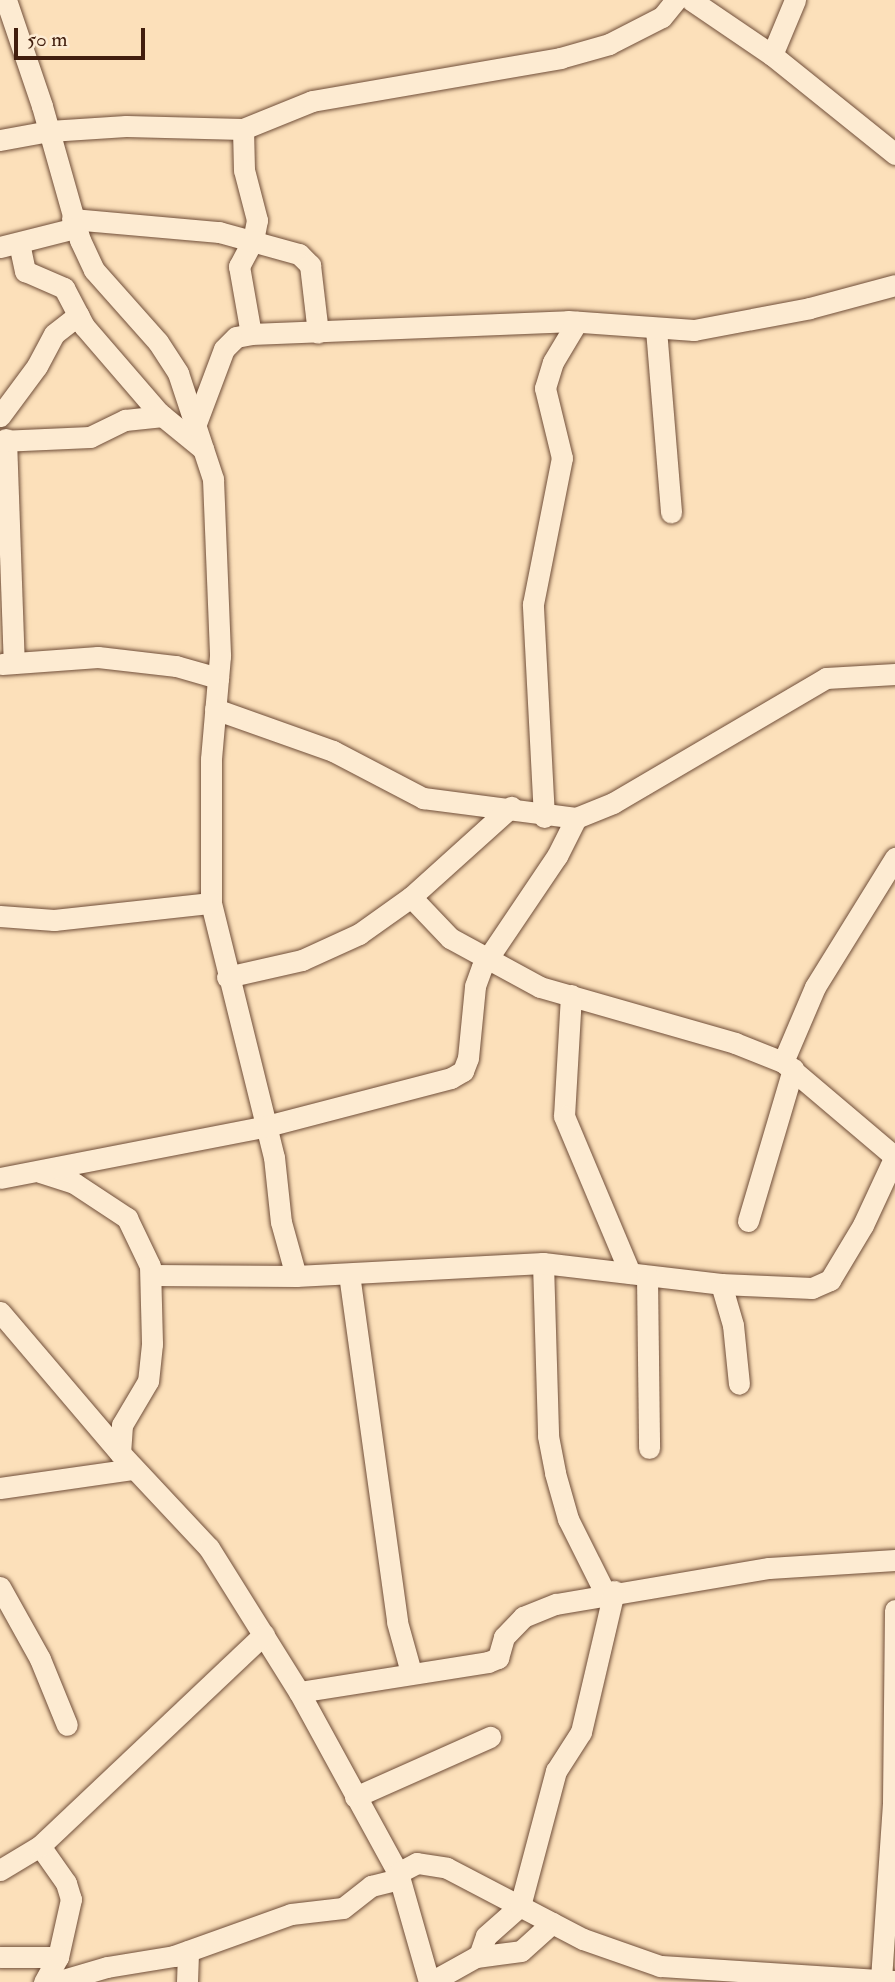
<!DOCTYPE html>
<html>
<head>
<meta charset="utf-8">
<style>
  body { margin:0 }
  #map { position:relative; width:895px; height:1982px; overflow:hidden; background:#fce0ba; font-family:"IM FELL Double Pica",serif }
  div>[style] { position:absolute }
  .roads { filter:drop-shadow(0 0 2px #704e39) drop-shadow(0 0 2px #704e39) }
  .minor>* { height:21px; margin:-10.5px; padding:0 10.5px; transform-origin:10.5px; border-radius:10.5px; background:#fdebd2 }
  span { translate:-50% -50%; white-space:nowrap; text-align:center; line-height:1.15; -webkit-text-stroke:5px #fdebd2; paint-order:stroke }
  .scale { position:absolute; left:14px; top:28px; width:131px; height:32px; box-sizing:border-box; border:4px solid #411e0e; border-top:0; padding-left:9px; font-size:21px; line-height:24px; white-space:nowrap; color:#411e0e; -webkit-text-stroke:5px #fdebd2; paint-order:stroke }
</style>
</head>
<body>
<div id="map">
  <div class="roads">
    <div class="minor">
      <div style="left:6px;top:0;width:112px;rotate:71.2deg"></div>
      <div style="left:42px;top:106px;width:139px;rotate:74.2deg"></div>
      <div style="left:80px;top:240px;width:33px;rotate:65deg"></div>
      <div style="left:94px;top:270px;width:96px;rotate:48.4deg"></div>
      <div style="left:158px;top:342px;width:37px;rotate:57deg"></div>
      <div style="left:178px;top:373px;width:112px;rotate:71.7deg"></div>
      <div style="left:213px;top:479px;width:177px;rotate:87.7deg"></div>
      <div style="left:220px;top:656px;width:103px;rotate:95deg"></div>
      <div style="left:211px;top:759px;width:144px;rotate:90deg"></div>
      <div style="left:211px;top:903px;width:262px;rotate:76.1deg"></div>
      <div style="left:274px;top:1157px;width:65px;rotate:83.9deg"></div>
      <div style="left:281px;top:1222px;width:56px;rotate:74.5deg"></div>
      <div style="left:691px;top:0;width:98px;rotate:34.2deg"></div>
      <div style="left:772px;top:55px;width:158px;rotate:38.8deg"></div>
      <div style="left:772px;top:55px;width:60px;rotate:-67.3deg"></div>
      <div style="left:243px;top:129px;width:41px;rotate:88.6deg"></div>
      <div style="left:244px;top:170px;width:52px;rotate:75.4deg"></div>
      <div style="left:257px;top:220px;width:20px;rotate:101deg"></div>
      <div style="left:253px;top:240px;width:30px;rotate:118deg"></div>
      <div style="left:239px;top:266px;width:69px;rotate:80deg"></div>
      <div style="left:0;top:140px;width:50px;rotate:-10.4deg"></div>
      <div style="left:49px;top:131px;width:77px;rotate:-3.7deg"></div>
      <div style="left:126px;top:126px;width:117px;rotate:1.5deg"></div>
      <div style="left:243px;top:129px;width:74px;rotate:-22.1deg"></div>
      <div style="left:312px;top:101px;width:252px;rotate:-9.8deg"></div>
      <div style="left:560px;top:58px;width:51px;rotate:-15.9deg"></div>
      <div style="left:609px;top:44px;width:59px;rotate:-27deg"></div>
      <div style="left:662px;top:17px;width:22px;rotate:-51deg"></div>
      <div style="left:72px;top:219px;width:148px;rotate:5.1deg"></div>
      <div style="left:219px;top:232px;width:83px;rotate:15.4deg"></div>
      <div style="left:299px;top:254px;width:16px;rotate:45deg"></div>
      <div style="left:310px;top:265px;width:68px;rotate:83.3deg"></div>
      <div style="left:19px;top:243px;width:29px;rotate:78deg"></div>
      <div style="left:25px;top:271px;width:43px;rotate:23.6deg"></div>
      <div style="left:64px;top:288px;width:43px;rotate:62.2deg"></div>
      <div style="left:84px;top:326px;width:115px;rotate:49.2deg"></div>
      <div style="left:159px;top:413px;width:57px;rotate:39.3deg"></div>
      <div style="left:0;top:247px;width:77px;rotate:-14.2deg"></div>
      <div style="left:656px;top:329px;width:184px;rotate:85.3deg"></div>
      <div style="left:0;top:416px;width:62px;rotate:-53.5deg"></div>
      <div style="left:37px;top:366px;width:36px;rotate:-62deg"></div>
      <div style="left:54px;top:334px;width:31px;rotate:-38deg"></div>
      <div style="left:195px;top:426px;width:82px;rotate:-69.4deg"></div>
      <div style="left:224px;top:349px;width:17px;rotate:-45deg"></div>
      <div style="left:236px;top:337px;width:15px;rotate:-11deg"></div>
      <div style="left:251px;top:334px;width:317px;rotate:-2.3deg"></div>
      <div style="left:568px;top:321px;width:126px;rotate:4.1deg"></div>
      <div style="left:694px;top:330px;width:118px;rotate:-10.7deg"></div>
      <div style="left:810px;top:308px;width:88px;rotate:-15.1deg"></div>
      <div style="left:6px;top:439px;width:224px;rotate:88deg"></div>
      <div style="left:0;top:441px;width:90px;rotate:-2.5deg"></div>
      <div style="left:90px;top:437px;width:39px;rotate:-26deg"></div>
      <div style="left:125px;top:420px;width:38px;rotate:-6deg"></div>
      <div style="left:2px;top:664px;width:96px;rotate:-4.2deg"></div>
      <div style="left:98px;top:657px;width:79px;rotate:6.6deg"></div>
      <div style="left:176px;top:666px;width:44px;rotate:15.9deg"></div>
      <div style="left:215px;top:709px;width:125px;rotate:19.6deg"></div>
      <div style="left:333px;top:751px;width:102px;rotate:27.6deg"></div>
      <div style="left:423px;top:798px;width:154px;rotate:7.4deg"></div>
      <div style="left:576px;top:818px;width:40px;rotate:-22deg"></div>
      <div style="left:613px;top:803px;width:247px;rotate:-30.4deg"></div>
      <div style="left:826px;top:678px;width:69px;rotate:-3.3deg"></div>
      <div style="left:544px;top:817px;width:213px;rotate:-93deg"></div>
      <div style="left:533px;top:604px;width:149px;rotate:-78.8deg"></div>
      <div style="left:562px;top:458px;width:72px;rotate:-103.7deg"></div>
      <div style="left:545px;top:388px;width:27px;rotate:-73deg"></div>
      <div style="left:553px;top:362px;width:47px;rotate:-59deg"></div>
      <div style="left:411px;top:897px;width:57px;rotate:46.4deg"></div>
      <div style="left:450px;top:938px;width:102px;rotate:28.6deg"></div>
      <div style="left:540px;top:987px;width:203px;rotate:16deg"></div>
      <div style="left:735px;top:1043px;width:52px;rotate:21.6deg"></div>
      <div style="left:783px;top:1062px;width:147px;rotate:40.3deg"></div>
      <div style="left:0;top:916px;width:54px;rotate:4.2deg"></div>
      <div style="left:54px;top:920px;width:158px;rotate:-6.2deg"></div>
      <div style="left:227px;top:977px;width:77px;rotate:-12.8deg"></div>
      <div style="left:302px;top:960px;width:63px;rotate:-24.5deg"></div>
      <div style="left:359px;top:934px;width:64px;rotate:-35.4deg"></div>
      <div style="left:411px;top:897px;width:135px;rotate:-42deg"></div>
      <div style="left:571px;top:995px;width:121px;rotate:93.3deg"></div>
      <div style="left:564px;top:1116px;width:170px;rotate:67.2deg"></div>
      <div style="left:783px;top:1062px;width:82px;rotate:-66.9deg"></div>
      <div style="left:815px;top:987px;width:152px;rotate:-58.2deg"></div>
      <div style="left:40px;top:1172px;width:36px;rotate:18deg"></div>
      <div style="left:74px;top:1183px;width:64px;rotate:33.4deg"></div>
      <div style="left:127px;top:1218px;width:53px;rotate:64.4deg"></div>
      <div style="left:150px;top:1266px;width:78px;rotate:88.5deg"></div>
      <div style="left:152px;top:1344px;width:37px;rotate:96deg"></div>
      <div style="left:148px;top:1381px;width:51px;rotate:120.6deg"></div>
      <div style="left:122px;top:1425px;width:28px;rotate:94deg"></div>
      <div style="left:0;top:1178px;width:268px;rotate:-11deg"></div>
      <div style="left:263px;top:1127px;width:194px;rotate:-14.6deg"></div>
      <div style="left:451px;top:1078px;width:14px;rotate:-30deg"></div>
      <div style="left:463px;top:1071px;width:14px;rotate:-69deg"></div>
      <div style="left:468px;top:1058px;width:72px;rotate:-84.4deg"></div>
      <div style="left:475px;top:986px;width:20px;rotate:-70deg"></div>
      <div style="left:482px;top:967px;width:134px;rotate:-56deg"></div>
      <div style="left:557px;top:856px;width:42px;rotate:-63.4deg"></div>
      <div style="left:748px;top:1221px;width:159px;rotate:-73.5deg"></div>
      <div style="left:543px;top:1263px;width:173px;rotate:88.3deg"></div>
      <div style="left:548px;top:1436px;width:38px;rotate:79deg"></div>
      <div style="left:555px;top:1473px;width:48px;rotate:74.2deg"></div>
      <div style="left:568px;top:1519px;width:83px;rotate:63.4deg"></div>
      <div style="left:349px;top:1274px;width:351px;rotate:82.1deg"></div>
      <div style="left:397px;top:1622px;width:52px;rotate:74.4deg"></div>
      <div style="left:151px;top:1275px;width:145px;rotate:0.4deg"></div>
      <div style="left:296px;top:1276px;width:247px;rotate:-3deg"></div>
      <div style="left:543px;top:1263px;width:179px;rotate:6.7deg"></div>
      <div style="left:721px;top:1284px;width:91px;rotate:2.5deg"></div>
      <div style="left:812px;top:1288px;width:20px;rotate:-24deg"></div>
      <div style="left:830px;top:1280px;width:64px;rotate:-59deg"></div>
      <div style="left:863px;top:1225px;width:76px;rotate:-65.1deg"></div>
      <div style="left:647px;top:1276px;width:172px;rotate:89.3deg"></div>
      <div style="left:721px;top:1284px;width:43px;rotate:73.7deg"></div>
      <div style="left:733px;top:1325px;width:59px;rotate:84.2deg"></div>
      <div style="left:0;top:1312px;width:185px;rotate:49.6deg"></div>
      <div style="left:120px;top:1453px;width:130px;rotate:46.9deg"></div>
      <div style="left:209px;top:1548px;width:170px;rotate:58deg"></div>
      <div style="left:299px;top:1692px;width:206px;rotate:61.3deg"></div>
      <div style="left:398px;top:1873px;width:113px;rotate:74.1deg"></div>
      <div style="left:0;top:1488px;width:135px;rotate:-8.1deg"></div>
      <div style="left:0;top:1587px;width:82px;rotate:60.9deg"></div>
      <div style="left:40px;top:1659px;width:71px;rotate:67.8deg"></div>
      <div style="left:299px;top:1692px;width:191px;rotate:-9deg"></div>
      <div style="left:488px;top:1662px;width:11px;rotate:-22deg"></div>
      <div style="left:498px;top:1658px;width:22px;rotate:-74deg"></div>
      <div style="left:504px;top:1637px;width:28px;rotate:-46deg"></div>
      <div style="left:523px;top:1617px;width:35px;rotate:-22deg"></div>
      <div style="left:556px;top:1604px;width:216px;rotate:-9.6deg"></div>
      <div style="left:769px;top:1568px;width:126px;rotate:-3.6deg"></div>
      <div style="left:355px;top:1797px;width:148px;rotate:-24deg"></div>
      <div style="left:40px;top:1846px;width:45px;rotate:54.9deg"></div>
      <div style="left:66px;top:1883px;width:17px;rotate:73deg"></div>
      <div style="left:71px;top:1899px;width:59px;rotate:102.6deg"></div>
      <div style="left:58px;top:1957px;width:29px;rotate:119deg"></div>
      <div style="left:0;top:1870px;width:47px;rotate:-31deg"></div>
      <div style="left:40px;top:1846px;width:308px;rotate:-43.4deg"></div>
      <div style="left:398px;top:1873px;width:21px;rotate:-28deg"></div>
      <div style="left:417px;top:1863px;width:30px;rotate:9deg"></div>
      <div style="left:447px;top:1868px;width:153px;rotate:27.6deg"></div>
      <div style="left:583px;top:1939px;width:82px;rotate:19.3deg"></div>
      <div style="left:660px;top:1966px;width:235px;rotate:3.7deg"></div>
      <div style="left:479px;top:1956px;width:21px;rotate:-71deg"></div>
      <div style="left:486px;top:1936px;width:45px;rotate:-41.4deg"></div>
      <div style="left:520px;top:1906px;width:140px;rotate:-75.1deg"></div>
      <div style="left:556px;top:1771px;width:46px;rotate:-57.3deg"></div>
      <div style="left:581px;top:1732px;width:145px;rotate:-76.8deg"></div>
      <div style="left:0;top:1957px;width:58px"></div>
      <div style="left:881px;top:1979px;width:177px;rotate:-86.1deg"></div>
      <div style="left:893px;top:1802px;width:192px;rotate:-89.4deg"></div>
      <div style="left:56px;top:1982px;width:53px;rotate:-16.4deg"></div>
      <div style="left:107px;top:1967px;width:68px;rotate:-9.3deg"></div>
      <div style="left:174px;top:1956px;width:124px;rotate:-19.7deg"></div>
      <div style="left:291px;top:1914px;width:52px;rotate:-6.6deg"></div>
      <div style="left:343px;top:1908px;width:36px;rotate:-38deg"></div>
      <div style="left:371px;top:1886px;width:30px;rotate:-14deg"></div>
      <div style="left:187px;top:1982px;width:31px;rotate:-88deg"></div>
      <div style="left:431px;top:1982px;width:51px;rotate:-29.1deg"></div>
      <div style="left:476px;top:1957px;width:45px;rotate:-7.6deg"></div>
      <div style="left:521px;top:1951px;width:42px;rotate:-42.1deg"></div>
    </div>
  </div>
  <div class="scale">50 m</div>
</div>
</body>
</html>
